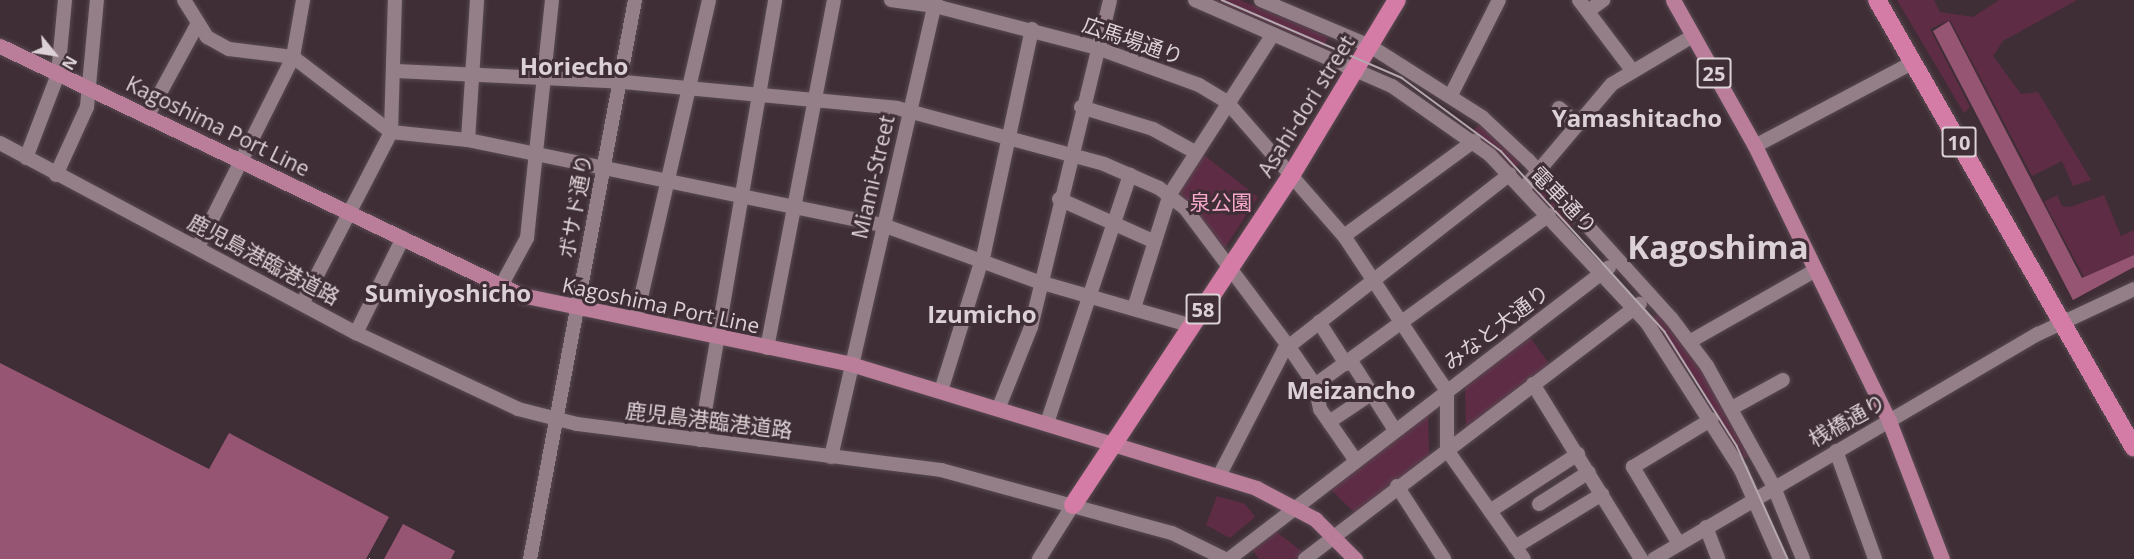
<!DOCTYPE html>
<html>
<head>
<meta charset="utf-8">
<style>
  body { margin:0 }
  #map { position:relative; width:2134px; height:559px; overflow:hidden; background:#3f2e35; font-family:"Open Sans","Noto Sans JP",sans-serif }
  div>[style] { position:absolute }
  .green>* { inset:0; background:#5f2c46; transform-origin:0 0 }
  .water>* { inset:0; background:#975574 }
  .ferry>* { height:1.5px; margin-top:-0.75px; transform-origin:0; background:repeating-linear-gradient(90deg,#f5bad4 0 8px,transparent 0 14px) }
  .roads { filter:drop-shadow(0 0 2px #584a51) drop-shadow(0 0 2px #584a51) }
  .minor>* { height:14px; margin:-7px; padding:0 7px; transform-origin:7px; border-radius:7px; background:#947f88 }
  .major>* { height:15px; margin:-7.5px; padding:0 7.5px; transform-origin:7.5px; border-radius:7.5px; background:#ba7d9a }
  .highway>* { height:18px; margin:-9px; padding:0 9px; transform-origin:9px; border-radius:9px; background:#d47ca6 }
  .tram>* { height:1.5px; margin:-0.75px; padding:0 0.75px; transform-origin:0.75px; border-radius:0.75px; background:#b4a7ad }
  span { translate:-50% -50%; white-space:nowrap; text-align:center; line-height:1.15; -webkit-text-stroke:6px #3f2e35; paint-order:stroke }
  .shield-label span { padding:2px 4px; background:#3f2e35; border:2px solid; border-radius:4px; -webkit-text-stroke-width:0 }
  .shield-label { font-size:20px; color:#dcd1d6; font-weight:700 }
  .street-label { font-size:21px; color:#dcd1d6 }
  .park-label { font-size:21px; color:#f6a8cb }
  .quarter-label { font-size:24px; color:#dcd1d6; font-weight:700 }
  .town-label { font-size:33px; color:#dcd1d6; font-weight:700 }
  .north { position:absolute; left:24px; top:24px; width:60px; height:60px; -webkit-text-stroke:4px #3f2e35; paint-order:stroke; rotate:120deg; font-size:16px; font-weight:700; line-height:24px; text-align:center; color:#dcd1d6 }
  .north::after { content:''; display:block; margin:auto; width:21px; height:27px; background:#dcd1d6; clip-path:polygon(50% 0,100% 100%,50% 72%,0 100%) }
</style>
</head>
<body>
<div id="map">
  <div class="green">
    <div style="clip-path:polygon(1214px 0,1240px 0,1328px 37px,1324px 47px)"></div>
    <div style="clip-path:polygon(1897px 0,1934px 0,1940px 12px,1973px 17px,1999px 0,2077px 0,2003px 41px,1993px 56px,2021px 94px,2038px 92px,2091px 180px,2073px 186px,2062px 161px,2032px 176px,1950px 20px,1930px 29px,1970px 107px,1964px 113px)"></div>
    <div style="left:1480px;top:124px;width:56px;height:11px;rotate:43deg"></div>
    <div style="clip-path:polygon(1200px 152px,1258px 197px,1225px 248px,1178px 194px)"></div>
    <div style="left:1541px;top:184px;width:51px;height:10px;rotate:47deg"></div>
    <div style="clip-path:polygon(2057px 195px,2062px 206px,2070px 207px,2104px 195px,2121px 236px,2134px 230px,2134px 255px,2084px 277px,2044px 202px)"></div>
    <div style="clip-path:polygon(1659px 312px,1703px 373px,1749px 456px,1740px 461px,1694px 379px,1651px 319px)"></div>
    <div style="clip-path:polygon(1529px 336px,1550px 365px,1466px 429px,1465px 384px)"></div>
    <div style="clip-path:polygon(1428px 412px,1429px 457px,1355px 513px,1329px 488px)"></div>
    <div style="clip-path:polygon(1217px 496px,1245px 504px,1255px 517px,1230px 538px,1206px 525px)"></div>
    <div style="clip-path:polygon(1274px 530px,1304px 553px,1296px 559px,1259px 559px,1251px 548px)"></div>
  </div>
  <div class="water">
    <div style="clip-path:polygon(1949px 21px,2082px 278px,2134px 255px,2134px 267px,2073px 300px,1933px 31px)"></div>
    <div style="clip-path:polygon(0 363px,209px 469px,229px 433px,389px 517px,366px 559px,0 559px)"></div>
    <div style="clip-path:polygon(403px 524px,455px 551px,451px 559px,384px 559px)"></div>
  </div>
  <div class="ferry">
    <div style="left:369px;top:559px;width:1px"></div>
  </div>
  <div class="roads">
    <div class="minor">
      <div style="left:184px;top:0;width:44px;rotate:58.1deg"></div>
      <div style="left:207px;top:37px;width:25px;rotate:29deg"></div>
      <div style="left:229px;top:49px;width:64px;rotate:7.1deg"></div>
      <div style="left:293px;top:57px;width:123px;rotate:37.4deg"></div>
      <div style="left:391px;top:132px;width:77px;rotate:5.9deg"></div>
      <div style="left:468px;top:140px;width:424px;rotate:11.6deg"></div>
      <div style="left:883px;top:225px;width:166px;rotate:20.1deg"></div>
      <div style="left:1039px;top:282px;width:159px;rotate:16deg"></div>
      <div style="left:891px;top:0;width:44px;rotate:7.8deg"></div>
      <div style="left:935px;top:6px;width:167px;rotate:14.5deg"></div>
      <div style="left:1097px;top:48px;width:109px;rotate:19.9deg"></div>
      <div style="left:1199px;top:85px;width:33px;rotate:31deg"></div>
      <div style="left:1227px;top:102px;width:178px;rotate:48.9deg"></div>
      <div style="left:1344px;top:236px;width:170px;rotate:56.5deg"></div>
      <div style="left:1438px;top:378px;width:16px;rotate:55deg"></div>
      <div style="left:1447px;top:391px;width:59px;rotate:90deg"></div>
      <div style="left:1447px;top:450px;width:133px;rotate:54.8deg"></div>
      <div style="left:1195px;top:0;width:215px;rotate:23.6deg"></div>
      <div style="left:1392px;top:86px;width:120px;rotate:35.1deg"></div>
      <div style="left:1490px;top:155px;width:230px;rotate:46.9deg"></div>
      <div style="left:1647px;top:323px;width:174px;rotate:57.4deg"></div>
      <div style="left:1741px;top:470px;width:97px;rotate:66.3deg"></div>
      <div style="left:1261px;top:0;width:118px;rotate:22.9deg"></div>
      <div style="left:1370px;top:46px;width:133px;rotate:32.4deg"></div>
      <div style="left:1482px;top:117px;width:63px;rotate:43.1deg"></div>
      <div style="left:1528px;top:160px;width:213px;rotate:47.9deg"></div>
      <div style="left:1671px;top:318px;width:60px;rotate:53.1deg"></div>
      <div style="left:1707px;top:366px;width:136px;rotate:61deg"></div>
      <div style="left:1773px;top:485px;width:80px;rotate:67.9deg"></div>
      <div style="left:1579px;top:0;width:88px;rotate:52.9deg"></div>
      <div style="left:1588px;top:11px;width:19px;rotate:-36deg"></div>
      <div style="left:396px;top:71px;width:216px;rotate:2.7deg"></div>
      <div style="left:612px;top:81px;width:286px;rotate:5.4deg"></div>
      <div style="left:897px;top:108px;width:214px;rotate:15.1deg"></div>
      <div style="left:1104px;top:164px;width:60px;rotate:23.6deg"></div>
      <div style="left:1159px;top:188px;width:33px;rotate:38deg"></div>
      <div style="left:1185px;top:208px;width:174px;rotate:53.2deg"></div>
      <div style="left:1289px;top:347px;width:46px;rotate:55.6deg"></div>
      <div style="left:1315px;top:385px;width:25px;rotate:78deg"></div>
      <div style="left:1320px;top:409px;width:63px;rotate:55.3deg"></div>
      <div style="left:1451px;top:95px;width:106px;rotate:-63.2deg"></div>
      <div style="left:1081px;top:107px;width:75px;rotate:17deg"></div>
      <div style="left:1153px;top:129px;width:48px;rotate:28.7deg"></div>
      <div style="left:1559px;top:108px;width:25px;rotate:42deg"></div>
      <div style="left:148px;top:115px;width:100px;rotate:-61.4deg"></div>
      <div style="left:468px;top:140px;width:140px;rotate:-86.3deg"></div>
      <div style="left:0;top:143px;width:404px;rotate:28.1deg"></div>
      <div style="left:356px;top:333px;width:179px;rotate:25.1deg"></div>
      <div style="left:518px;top:409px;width:61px;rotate:14.3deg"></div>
      <div style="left:577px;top:424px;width:367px;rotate:7.2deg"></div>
      <div style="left:941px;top:470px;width:239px;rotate:15.3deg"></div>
      <div style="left:1172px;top:533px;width:59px;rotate:26.1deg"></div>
      <div style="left:1755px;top:146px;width:178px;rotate:-27.9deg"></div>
      <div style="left:26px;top:158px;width:90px;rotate:-69.1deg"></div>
      <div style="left:58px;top:74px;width:74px;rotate:-84.6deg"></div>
      <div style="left:56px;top:175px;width:75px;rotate:-65.5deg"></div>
      <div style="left:87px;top:107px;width:107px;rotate:-84.7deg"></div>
      <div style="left:1524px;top:188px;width:136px;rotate:-49.8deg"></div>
      <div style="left:1612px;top:84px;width:94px;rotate:-30.7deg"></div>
      <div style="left:1059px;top:199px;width:105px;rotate:24.1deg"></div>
      <div style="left:1344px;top:236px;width:161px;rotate:-36.2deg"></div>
      <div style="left:198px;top:247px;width:212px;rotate:-63.4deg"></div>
      <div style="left:293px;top:57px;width:58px;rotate:-80deg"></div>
      <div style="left:501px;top:286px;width:55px;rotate:-61.6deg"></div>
      <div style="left:527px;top:238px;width:239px;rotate:-84deg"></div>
      <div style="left:302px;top:304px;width:194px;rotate:-62.6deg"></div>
      <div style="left:391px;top:132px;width:132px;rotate:-88.3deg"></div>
      <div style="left:1134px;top:308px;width:120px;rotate:-72.5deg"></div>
      <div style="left:1170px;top:194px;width:190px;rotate:-57.2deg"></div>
      <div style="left:636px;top:319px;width:327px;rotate:-77.1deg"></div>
      <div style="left:1319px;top:322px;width:50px;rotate:57.3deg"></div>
      <div style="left:356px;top:333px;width:106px;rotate:-63.7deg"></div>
      <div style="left:1689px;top:342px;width:144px;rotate:-29.6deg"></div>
      <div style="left:767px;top:348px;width:354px;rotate:-79.1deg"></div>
      <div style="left:1351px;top:361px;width:82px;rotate:57.5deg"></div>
      <div style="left:1533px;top:384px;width:206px;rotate:58.3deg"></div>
      <div style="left:1315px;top:385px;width:289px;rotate:-36deg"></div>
      <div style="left:941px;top:391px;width:145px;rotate:-72.7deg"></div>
      <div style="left:984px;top:253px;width:229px;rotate:-77.9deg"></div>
      <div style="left:999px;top:407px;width:86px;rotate:-68.2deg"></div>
      <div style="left:1031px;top:327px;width:336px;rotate:-76.4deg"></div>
      <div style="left:1732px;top:408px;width:58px;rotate:-28.8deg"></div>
      <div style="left:1329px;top:422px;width:50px;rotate:-33.7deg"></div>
      <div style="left:1047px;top:423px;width:262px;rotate:-71.5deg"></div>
      <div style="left:700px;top:440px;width:446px;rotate:-80.3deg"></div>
      <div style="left:1836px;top:451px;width:115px;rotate:70.1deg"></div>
      <div style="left:831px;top:457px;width:469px;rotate:-77.1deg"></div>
      <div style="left:1219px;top:476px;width:142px;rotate:-62.7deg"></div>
      <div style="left:1284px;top:350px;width:286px;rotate:-37.9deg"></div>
      <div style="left:1397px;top:486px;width:87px;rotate:57.2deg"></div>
      <div style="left:1539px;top:504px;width:59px;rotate:-32.6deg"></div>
      <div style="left:1490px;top:511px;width:105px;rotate:-32.9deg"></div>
      <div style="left:1706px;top:527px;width:34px;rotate:69deg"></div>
      <div style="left:1679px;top:544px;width:90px;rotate:-120.9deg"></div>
      <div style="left:1633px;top:467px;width:92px;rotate:-31.3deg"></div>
      <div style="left:1515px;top:547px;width:102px;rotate:-31.3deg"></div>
      <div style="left:530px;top:559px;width:569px;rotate:-79.36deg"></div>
      <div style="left:1039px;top:559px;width:64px;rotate:-57.8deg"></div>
      <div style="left:1229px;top:559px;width:479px;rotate:-37.5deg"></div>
      <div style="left:1305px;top:559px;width:421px;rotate:-37.3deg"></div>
      <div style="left:1654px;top:559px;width:445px;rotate:-30.4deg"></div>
      <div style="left:2038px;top:334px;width:106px;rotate:-25.1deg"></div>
    </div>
    <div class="major">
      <div style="left:1673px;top:0;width:167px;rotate:60.7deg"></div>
      <div style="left:1755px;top:146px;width:306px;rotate:64deg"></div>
      <div style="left:1889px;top:421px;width:148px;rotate:69deg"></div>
      <div style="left:0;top:46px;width:577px;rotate:25.54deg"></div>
      <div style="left:521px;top:295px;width:337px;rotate:11.8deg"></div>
      <div style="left:851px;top:364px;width:424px;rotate:17deg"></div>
      <div style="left:1256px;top:488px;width:67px;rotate:27.7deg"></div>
      <div style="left:1315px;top:519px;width:57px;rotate:45deg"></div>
    </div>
    <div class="highway">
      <div style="left:1877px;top:0;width:516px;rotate:60.16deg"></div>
      <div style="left:1073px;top:505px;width:397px;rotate:-56.5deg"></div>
      <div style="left:1292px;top:174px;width:203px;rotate:-58.9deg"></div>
    </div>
  </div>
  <div class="tram">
    <div style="left:1222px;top:0;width:196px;rotate:23.4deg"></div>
    <div style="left:1402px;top:78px;width:123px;rotate:36.4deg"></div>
    <div style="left:1501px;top:151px;width:244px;rotate:47.8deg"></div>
    <div style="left:1665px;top:332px;width:135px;rotate:57.7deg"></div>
    <div style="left:1737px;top:446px;width:124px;rotate:65.7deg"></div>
  </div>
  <div class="shield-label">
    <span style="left:1714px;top:73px">25</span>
    <span style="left:1959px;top:142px">10</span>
    <span style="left:1203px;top:309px">58</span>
  </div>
  <div class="street-label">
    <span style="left:1133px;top:40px;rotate:19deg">広馬場通り</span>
    <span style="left:1306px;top:106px;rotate:-58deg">Asahi-dori street</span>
    <span style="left:218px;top:126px;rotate:26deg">Kagoshima Port Line</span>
    <span style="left:873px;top:177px;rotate:-77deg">Miami-Street</span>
    <span style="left:1564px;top:200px;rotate:46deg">電車通り</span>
    <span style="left:575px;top:206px;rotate:-80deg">ボサド通り</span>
    <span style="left:264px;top:259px;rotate:28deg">鹿児島港臨港道路</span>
    <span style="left:661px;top:305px;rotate:12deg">Kagoshima Port Line</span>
    <span style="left:1496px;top:327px;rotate:-37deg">みなと大通り</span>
    <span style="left:709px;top:420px;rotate:7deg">鹿児島港臨港道路</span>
    <span style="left:1847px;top:420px;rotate:-29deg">桟橋通り</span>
  </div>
  <div class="park-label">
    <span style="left:1221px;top:202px">泉公園</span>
  </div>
  <div class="quarter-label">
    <span style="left:574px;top:66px">Horiecho</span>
    <span style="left:1637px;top:118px">Yamashitacho</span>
    <span style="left:448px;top:293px">Sumiyoshicho</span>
    <span style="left:982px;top:314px">Izumicho</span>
    <span style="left:1351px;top:390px">Meizancho</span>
  </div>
  <div class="town-label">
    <span style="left:1718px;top:247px">Kagoshima</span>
  </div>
  <div class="north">N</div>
</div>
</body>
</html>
